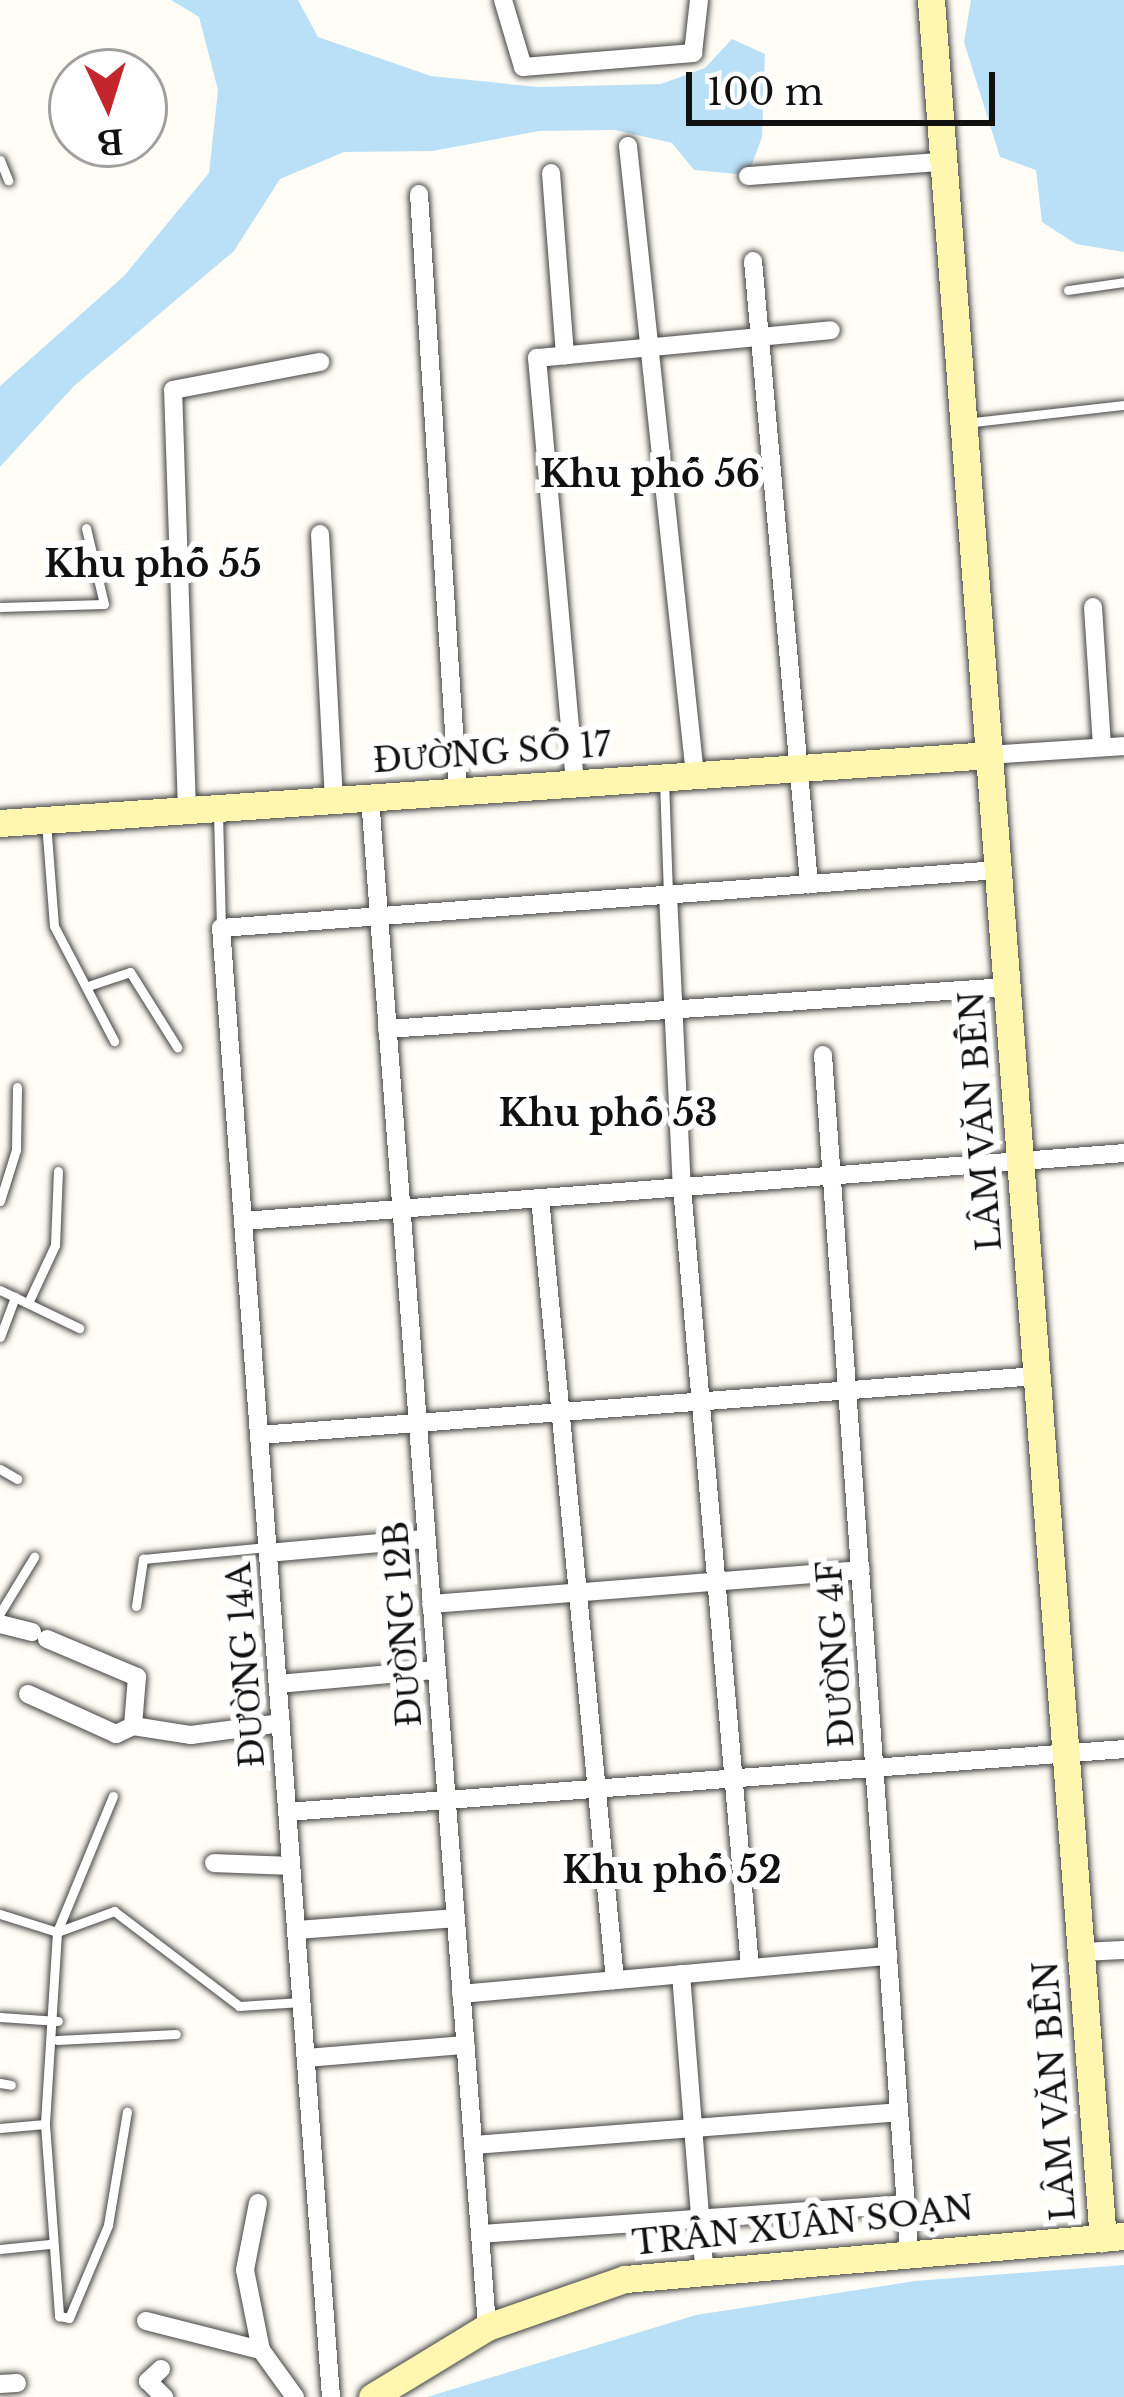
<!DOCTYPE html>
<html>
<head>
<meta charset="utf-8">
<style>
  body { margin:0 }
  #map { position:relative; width:1124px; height:2397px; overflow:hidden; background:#fffdf5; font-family:"Libre Baskerville",serif }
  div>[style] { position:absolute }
  .water>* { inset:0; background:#b9e0f7 }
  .roads { filter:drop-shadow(0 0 3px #444) drop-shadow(0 0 3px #444) }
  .lane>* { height:9px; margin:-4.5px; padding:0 4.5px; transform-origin:4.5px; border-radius:4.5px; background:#fff }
  .street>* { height:18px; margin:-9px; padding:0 9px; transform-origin:9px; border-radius:9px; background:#fff }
  .secondary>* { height:27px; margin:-13.5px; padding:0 13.5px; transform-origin:13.5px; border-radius:13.5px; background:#fff6b0 }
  span { translate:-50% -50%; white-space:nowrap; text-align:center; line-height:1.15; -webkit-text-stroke:12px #fff; paint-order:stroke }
  .street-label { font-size:33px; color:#111 }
  .neighbourhood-label { font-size:36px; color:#111; font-weight:700 }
  .north { position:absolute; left:48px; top:48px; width:120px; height:120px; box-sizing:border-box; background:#fff; border:3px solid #a0a0a0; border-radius:50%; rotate:176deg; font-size:33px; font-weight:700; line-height:48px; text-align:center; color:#111 }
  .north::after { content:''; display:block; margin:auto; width:42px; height:54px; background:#c4262e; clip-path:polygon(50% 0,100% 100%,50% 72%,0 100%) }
  .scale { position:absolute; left:686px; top:72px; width:309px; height:54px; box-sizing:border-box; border:6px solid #111; border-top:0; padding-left:15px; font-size:36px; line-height:42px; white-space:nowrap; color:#111; -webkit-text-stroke:9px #fff; paint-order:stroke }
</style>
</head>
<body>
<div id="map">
  <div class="water">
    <div style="clip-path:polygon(171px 0,298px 0,318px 37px,431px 76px,538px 87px,661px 84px,705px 68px,732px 39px,765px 54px,762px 137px,748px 175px,694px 170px,672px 143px,615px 130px,539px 131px,433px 151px,344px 152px,280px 179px,234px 251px,74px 386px,0 467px,0 386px,124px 276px,209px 173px,218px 90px,199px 17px)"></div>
    <div style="clip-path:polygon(971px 0,1124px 0,1124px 252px,1076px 244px,1042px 222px,1036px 170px,1000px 157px,964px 42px)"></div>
    <div style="clip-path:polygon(1124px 2265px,1124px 2397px,427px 2397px,696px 2315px,915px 2281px)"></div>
  </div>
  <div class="roads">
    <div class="lane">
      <div style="left:0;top:160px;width:22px;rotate:68deg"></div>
      <div style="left:1068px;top:290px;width:57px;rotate:-8.1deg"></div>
      <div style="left:965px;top:423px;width:160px;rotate:-6.5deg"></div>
      <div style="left:0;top:607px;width:104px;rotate:-1.7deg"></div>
      <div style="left:104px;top:604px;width:78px;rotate:-103.3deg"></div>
      <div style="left:664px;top:780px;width:114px;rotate:88deg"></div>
      <div style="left:218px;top:813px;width:115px;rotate:88.5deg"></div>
      <div style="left:46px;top:822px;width:104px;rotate:85.6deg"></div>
      <div style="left:54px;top:926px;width:130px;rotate:62.4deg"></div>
      <div style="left:88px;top:986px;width:44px;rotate:-18.4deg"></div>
      <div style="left:130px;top:972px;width:89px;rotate:57.9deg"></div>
      <div style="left:0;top:1201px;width:53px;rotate:-72.6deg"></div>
      <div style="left:16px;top:1150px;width:63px;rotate:-89.1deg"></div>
      <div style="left:0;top:1290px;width:88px;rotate:25.7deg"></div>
      <div style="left:28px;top:1303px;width:64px;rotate:-65deg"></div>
      <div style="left:55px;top:1245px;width:74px;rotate:-87.7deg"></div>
      <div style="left:0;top:1337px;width:43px;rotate:-69.4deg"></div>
      <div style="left:0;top:1469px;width:20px;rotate:30deg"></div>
      <div style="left:136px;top:1606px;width:48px;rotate:-81.5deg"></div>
      <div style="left:143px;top:1559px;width:125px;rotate:-5.5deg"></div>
      <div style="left:0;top:1613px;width:66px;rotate:-58.7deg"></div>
      <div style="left:113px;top:1796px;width:147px;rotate:112.4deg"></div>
      <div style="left:57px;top:1932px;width:192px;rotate:93.6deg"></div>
      <div style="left:45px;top:2124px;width:193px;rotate:85.8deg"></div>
      <div style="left:59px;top:2316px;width:10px;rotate:11deg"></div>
      <div style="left:69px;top:2318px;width:101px;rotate:-67.2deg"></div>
      <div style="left:108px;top:2225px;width:115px;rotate:-80.5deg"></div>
      <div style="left:0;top:1914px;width:60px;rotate:17.5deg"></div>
      <div style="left:57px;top:1932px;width:61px;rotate:-20.2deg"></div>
      <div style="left:114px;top:1911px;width:157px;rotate:37.2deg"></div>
      <div style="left:239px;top:2006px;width:62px;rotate:-3.7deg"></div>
      <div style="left:0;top:2017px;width:58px;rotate:3.9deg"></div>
      <div style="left:57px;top:2040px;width:119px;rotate:-2.9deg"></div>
      <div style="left:0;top:2083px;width:11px;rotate:10deg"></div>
      <div style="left:0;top:2128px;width:45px;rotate:-5.1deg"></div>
      <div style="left:0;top:2249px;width:50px;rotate:-5.7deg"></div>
    </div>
    <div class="street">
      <div style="left:503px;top:0;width:70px;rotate:73.4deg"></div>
      <div style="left:523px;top:67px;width:171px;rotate:-4.7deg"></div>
      <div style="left:693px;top:53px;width:53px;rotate:-83.5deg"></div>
      <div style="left:628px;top:146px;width:633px;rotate:83.92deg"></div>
      <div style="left:551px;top:173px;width:183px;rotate:85.6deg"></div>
      <div style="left:748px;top:176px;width:192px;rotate:-4.2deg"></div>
      <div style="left:419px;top:194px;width:599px;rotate:86.27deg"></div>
      <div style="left:753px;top:261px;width:626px;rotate:84.86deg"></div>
      <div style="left:320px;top:534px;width:266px;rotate:87deg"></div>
      <div style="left:1093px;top:607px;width:140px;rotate:86.3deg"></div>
      <div style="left:989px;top:755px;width:135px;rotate:-3.8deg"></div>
      <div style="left:575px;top:783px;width:427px;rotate:-95.1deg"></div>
      <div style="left:537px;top:358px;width:295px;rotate:-5.4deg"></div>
      <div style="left:370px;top:798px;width:1533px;rotate:85.62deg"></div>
      <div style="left:187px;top:810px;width:420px;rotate:-91.9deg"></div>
      <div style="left:173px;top:390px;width:150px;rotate:-10.8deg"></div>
      <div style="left:668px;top:894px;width:293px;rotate:87.3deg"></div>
      <div style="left:682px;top:1187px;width:784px;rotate:85.02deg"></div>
      <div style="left:387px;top:1029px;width:620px;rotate:-3.88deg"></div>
      <div style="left:823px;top:1055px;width:1197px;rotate:85.88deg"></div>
      <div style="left:540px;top:1198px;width:786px;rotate:84.52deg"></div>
      <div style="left:243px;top:1221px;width:884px;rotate:-4.41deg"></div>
      <div style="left:259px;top:1435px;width:779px;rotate:-4.34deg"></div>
      <div style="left:268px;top:1553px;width:159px;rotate:-5.1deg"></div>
      <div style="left:431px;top:1604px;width:431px;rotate:-4.5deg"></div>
      <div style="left:0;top:1624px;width:33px;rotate:14deg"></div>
      <div style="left:47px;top:1639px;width:98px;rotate:22.9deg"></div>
      <div style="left:137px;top:1677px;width:49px;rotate:94.7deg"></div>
      <div style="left:133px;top:1726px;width:59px;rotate:8.8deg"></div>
      <div style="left:191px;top:1735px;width:91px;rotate:-7.6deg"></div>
      <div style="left:278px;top:1684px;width:159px;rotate:-5.1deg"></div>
      <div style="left:28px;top:1694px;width:97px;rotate:24.4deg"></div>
      <div style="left:116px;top:1734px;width:19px;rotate:-25deg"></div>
      <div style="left:287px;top:1812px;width:839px;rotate:-4.3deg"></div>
      <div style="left:214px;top:1863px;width:77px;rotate:2.2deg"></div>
      <div style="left:296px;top:1930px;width:159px;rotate:-4.3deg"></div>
      <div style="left:1081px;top:1952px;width:43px;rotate:-2.7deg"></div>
      <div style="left:681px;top:1974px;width:293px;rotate:85.5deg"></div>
      <div style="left:461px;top:1994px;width:429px;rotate:-5.1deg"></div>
      <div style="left:306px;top:2058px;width:160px;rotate:-4.7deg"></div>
      <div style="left:473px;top:2145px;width:427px;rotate:-4.4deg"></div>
      <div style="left:258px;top:2203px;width:68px;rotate:101deg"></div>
      <div style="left:245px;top:2270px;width:82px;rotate:78.7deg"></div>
      <div style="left:480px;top:2234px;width:427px;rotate:-4deg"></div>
      <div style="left:146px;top:2321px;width:119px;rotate:14.2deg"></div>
      <div style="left:261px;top:2350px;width:58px;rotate:54.1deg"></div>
      <div style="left:161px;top:2369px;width:18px;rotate:137deg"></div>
      <div style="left:148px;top:2381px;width:23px;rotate:45deg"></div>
      <div style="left:0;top:2384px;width:17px;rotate:-3deg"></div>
      <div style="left:331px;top:2397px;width:1473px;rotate:-94.28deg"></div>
      <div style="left:221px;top:928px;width:779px;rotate:-4.27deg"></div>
    </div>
    <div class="secondary">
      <div style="left:931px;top:0;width:2245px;rotate:85.61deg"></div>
      <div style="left:0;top:823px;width:991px;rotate:-3.93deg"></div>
      <div style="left:372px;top:2397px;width:135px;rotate:-31.3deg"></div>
      <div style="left:487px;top:2327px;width:146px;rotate:-19.2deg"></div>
      <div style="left:625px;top:2279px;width:501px;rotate:-4.93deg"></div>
    </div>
  </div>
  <div class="street-label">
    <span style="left:492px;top:753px;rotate:-4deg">ĐƯỜNG SỐ 17</span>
    <span style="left:981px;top:1121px;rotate:-94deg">LÂM VĂN BỀN</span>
    <span style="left:403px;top:1624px;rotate:-94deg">ĐƯỜNG 12B</span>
    <span style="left:836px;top:1654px;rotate:-94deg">ĐƯỜNG 4F</span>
    <span style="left:246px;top:1665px;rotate:-94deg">ĐƯỜNG 14A</span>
    <span style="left:1055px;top:2091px;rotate:-94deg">LÂM VĂN BỀN</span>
    <span style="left:803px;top:2226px;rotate:-6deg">TRẦN XUÂN SOẠN</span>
  </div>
  <div class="neighbourhood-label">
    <span style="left:650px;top:475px">Khu phố 56</span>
    <span style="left:153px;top:565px">Khu phố 55</span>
    <span style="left:608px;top:1114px">Khu phố 53</span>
    <span style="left:672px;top:1871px">Khu phố 52</span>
  </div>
  <div class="north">B</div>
  <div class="scale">100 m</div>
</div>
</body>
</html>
